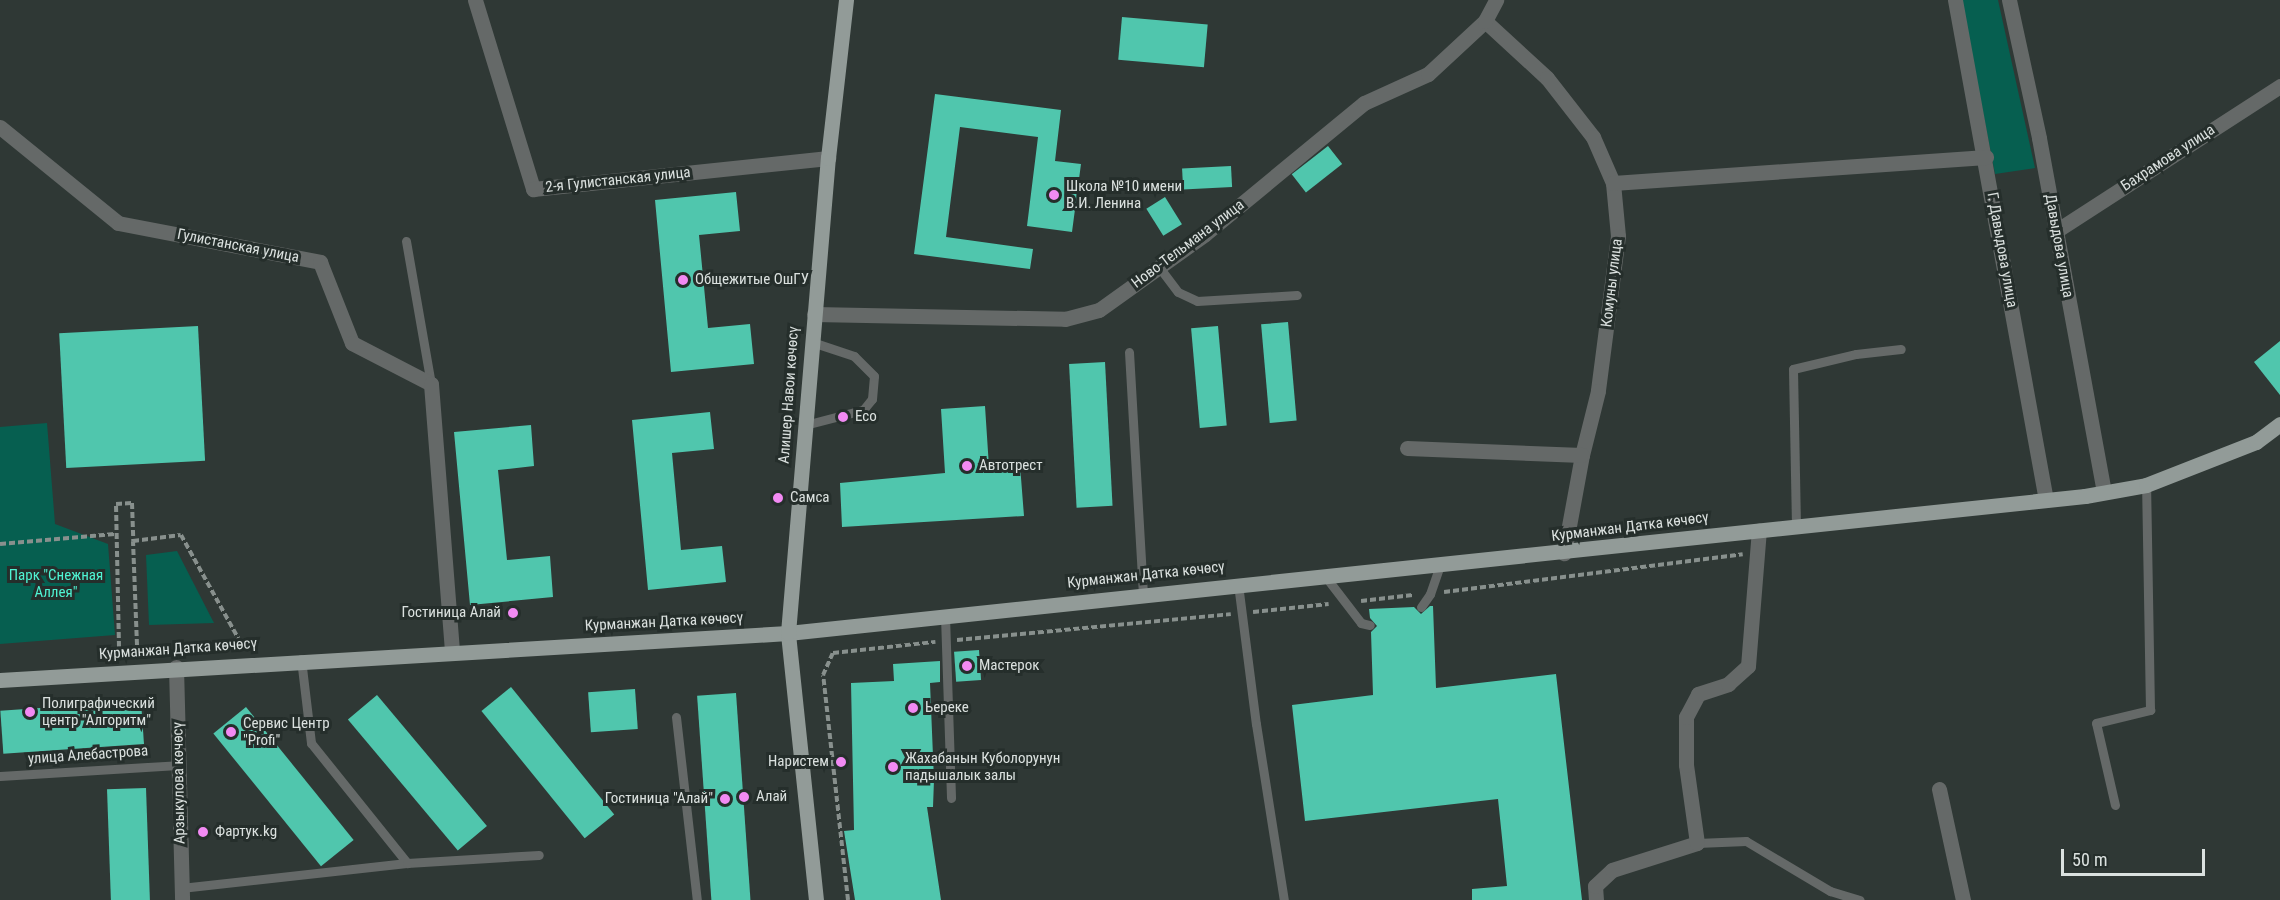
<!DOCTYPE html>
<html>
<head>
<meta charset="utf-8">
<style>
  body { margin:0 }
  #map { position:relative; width:2280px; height:900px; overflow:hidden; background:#2f3835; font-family:"Roboto Condensed",sans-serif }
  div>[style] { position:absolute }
  .green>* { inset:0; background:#065f50 }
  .building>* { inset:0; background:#50c6ad; transform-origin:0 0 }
  .path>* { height:4px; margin-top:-2px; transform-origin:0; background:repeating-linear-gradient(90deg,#88908d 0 6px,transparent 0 9px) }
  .service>* { height:9px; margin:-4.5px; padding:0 4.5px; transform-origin:4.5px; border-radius:4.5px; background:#656968 }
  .minor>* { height:15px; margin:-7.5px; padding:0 7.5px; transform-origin:7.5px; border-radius:7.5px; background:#656968 }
  .primary>* { height:15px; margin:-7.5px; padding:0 7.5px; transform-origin:7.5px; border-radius:7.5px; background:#929b98 }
  .dots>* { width:16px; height:16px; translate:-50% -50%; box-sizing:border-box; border:3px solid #252e2b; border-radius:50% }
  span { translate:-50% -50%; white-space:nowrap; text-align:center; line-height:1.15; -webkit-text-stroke:6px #252e2b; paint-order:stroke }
  .street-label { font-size:15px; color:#dbe1df }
  .poi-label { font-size:15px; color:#dbe1df }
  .left { translate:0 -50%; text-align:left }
  .right { translate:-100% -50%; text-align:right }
  .park-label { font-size:15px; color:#4ff4d3 }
  .scale { position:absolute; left:2061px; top:849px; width:144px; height:27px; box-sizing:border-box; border:3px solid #dbe1df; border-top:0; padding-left:8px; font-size:18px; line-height:21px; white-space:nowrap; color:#dbe1df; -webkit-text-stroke:4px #252e2b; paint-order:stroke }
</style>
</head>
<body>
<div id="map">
  <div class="green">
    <div style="clip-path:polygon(1961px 0,1998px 0,2035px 168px,1995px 174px)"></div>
    <div style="clip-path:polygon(47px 423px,55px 524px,108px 544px,115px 635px,0 644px,0 427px)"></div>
    <div style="clip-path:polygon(177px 551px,214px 623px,149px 625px,146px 555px)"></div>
  </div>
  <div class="building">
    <div style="left:1122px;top:17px;width:86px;height:43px;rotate:5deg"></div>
    <div style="clip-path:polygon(935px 94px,1061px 110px,1055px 161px,1081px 164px,1072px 232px,1027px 226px,1038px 137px,960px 127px,946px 237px,1033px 249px,1030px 269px,914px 254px)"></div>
    <div style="left:1328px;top:146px;width:23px;height:46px;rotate:52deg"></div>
    <div style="left:1231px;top:166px;width:21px;height:49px;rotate:87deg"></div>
    <div style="clip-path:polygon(736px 192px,740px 231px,699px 235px,708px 328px,750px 324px,754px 364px,671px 372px,655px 200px)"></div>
    <div style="left:1165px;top:197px;width:32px;height:22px;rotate:58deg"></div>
    <div style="left:1288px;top:322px;width:99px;height:27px;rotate:85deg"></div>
    <div style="left:198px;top:326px;width:135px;height:139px;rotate:87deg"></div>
    <div style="left:1218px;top:326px;width:100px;height:27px;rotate:85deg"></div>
    <div style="clip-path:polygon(2280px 341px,2280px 395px,2254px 362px)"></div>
    <div style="left:1105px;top:362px;width:144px;height:36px;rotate:87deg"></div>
    <div style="clip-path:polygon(985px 406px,989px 467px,1020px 465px,1024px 516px,842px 527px,840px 483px,945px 473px,941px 409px)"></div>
    <div style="clip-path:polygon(710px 412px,714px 449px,672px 453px,681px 550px,722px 546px,726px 582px,648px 590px,632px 420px)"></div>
    <div style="clip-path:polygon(531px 425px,534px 466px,498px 470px,507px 560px,550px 556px,553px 597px,470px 605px,454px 432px)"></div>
    <div style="clip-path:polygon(1430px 606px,1433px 606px,1436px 688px,1556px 674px,1582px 900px,1472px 900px,1472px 889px,1507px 886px,1498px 799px,1305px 821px,1292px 705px,1373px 695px,1371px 632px,1377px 626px,1370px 618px,1369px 609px,1414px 607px,1421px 614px)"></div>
    <div style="left:979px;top:650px;width:30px;height:25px;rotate:86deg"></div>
    <div style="clip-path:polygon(940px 661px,940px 682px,930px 683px,934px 780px,933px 807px,927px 807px,941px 900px,855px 900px,844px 831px,854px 830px,851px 683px,894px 681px,893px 664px)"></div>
    <div style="left:511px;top:687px;width:164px;height:38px;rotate:51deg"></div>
    <div style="left:635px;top:689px;width:40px;height:47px;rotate:86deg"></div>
    <div style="left:736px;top:693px;width:208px;height:39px;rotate:86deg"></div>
    <div style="left:377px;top:695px;width:171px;height:38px;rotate:50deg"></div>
    <div style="left:141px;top:701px;width:43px;height:141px;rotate:86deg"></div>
    <div style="left:246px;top:707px;width:171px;height:42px;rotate:51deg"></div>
    <div style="left:146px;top:788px;width:112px;height:39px;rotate:88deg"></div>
  </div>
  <div class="path">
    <div style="left:0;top:544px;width:115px;rotate:-5deg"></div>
    <div style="left:1444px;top:592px;width:301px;rotate:-7.2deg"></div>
    <div style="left:1361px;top:601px;width:52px;rotate:-6.6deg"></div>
    <div style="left:1253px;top:612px;width:76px;rotate:-6deg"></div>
    <div style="left:957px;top:640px;width:275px;rotate:-5.4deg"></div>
    <div style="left:137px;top:645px;width:104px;rotate:-92.2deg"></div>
    <div style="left:133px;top:541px;width:48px;rotate:-7.1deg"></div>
    <div style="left:181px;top:535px;width:118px;rotate:61deg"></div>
    <div style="left:119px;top:647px;width:143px;rotate:-91.2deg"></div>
    <div style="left:116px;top:504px;width:16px;rotate:-4deg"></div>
    <div style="left:132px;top:503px;width:38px;rotate:88deg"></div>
    <div style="left:848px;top:900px;width:226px;rotate:-96.3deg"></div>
    <div style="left:823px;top:675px;width:24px;rotate:-66deg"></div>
    <div style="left:833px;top:653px;width:103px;rotate:-6.2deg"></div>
  </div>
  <div class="service">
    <div style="left:406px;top:241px;width:145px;rotate:80.1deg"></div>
    <div style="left:1159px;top:267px;width:31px;rotate:53deg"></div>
    <div style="left:1178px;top:292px;width:21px;rotate:25deg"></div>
    <div style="left:1197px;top:301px;width:100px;rotate:-3.4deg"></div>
    <div style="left:1129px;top:352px;width:241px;rotate:86.7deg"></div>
    <div style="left:805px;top:425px;width:60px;rotate:-14.5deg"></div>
    <div style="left:863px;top:410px;width:14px;rotate:-51deg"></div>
    <div style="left:872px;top:399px;width:23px;rotate:-85deg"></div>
    <div style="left:874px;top:376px;width:28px;rotate:-135deg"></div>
    <div style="left:854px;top:356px;width:44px;rotate:-161.6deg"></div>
    <div style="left:1796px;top:526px;width:157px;rotate:-91.1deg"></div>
    <div style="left:1793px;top:369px;width:65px;rotate:-13.4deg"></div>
    <div style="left:1856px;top:354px;width:45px;rotate:-6.3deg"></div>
    <div style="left:1325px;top:576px;width:59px;rotate:52.5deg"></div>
    <div style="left:1361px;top:623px;width:9px;rotate:13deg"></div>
    <div style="left:1238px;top:584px;width:141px;rotate:82.7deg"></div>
    <div style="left:1256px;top:724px;width:178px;rotate:81deg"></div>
    <div style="left:1421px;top:607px;width:16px;rotate:-55deg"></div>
    <div style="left:1430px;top:594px;width:31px;rotate:-71deg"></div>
    <div style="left:945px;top:616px;width:182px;rotate:88.1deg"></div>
    <div style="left:301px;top:659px;width:85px;rotate:83.2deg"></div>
    <div style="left:311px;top:743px;width:154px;rotate:51.3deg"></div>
    <div style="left:676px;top:717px;width:184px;rotate:83.5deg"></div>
    <div style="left:0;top:776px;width:178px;rotate:-3.5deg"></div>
    <div style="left:2115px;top:805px;width:84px;rotate:-103deg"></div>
    <div style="left:2096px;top:723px;width:56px;rotate:-13.5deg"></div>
    <div style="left:2150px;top:710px;width:225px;rotate:-91deg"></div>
    <div style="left:1697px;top:843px;width:49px;rotate:-2.3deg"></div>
    <div style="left:1746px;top:841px;width:98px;rotate:30.8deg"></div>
    <div style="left:1830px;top:891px;width:31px;rotate:17deg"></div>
    <div style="left:181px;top:888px;width:227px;rotate:-6.3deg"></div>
    <div style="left:407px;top:863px;width:132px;rotate:-3.5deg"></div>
  </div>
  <div class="minor">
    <div style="left:475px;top:0;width:198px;rotate:72.9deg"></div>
    <div style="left:533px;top:189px;width:297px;rotate:-6deg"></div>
    <div style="left:1955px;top:0;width:508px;rotate:79.69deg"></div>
    <div style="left:2009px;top:0;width:141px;rotate:77.7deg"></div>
    <div style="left:2039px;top:138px;width:360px;rotate:79.6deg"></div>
    <div style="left:1485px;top:21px;width:84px;rotate:42.6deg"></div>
    <div style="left:1547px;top:78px;width:75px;rotate:52.1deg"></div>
    <div style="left:1593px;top:137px;width:50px;rotate:66.5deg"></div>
    <div style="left:1613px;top:183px;width:53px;rotate:84.6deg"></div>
    <div style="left:1618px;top:236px;width:156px;rotate:97.4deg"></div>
    <div style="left:1598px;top:391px;width:66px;rotate:104deg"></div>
    <div style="left:1582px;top:455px;width:100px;rotate:100.4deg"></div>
    <div style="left:0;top:127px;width:152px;rotate:39.1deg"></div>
    <div style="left:118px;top:223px;width:206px;rotate:10.9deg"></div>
    <div style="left:320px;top:262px;width:87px;rotate:68.4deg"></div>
    <div style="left:352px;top:343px;width:89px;rotate:27.4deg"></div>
    <div style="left:431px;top:384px;width:267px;rotate:85.5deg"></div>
    <div style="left:1613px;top:183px;width:374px;rotate:-4deg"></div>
    <div style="left:2056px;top:231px;width:267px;rotate:-32.9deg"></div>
    <div style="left:814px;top:314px;width:251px;rotate:1.1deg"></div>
    <div style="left:1065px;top:319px;width:35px;rotate:-15deg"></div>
    <div style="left:1099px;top:310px;width:130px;rotate:-35.6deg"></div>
    <div style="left:1205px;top:234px;width:206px;rotate:-39.5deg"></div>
    <div style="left:1364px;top:103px;width:70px;rotate:-24.4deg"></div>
    <div style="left:1428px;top:74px;width:78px;rotate:-42.9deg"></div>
    <div style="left:1485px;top:21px;width:24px;rotate:-62deg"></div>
    <div style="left:1407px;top:448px;width:175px;rotate:2.3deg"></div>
    <div style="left:176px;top:667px;width:233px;rotate:88.5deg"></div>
    <div style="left:1939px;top:789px;width:114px;rotate:77.8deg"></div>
    <div style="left:1596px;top:900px;width:14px;rotate:-94deg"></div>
    <div style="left:1595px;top:886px;width:23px;rotate:-43deg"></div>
    <div style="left:1612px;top:870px;width:89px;rotate:-17.6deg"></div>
    <div style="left:1697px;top:843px;width:79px;rotate:-98deg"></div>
    <div style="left:1686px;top:765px;width:48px;rotate:-90deg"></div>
    <div style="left:1686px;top:717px;width:26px;rotate:-62deg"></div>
    <div style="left:1698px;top:694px;width:32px;rotate:-18deg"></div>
    <div style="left:1728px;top:684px;width:27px;rotate:-42deg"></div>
    <div style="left:1748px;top:666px;width:136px;rotate:-85.4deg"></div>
  </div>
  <div class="primary">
    <div style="left:0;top:680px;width:789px;rotate:-3.41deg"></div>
    <div style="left:788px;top:633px;width:1304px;rotate:-6.03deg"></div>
    <div style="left:2085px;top:496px;width:62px;rotate:-10.2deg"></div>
    <div style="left:2146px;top:485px;width:118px;rotate:-21.4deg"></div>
    <div style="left:2256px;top:442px;width:30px;rotate:-37deg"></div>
    <div style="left:816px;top:900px;width:268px;rotate:-96deg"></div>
    <div style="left:788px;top:633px;width:477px;rotate:-85.2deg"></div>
    <div style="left:828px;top:158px;width:159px;rotate:-83.5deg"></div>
  </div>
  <div class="dots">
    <div style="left:1054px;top:195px;background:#f28af3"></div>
    <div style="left:683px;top:280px;background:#f28af3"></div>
    <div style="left:843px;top:417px;background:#f28af3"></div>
    <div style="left:967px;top:466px;background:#f28af3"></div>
    <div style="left:778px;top:498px;background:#f28af3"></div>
    <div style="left:513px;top:613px;background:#f28af3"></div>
    <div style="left:967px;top:666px;background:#f28af3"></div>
    <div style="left:913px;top:708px;background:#f28af3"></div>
    <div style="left:30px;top:712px;background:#f28af3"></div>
    <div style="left:231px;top:732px;background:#f28af3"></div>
    <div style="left:841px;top:762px;background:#f28af3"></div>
    <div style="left:893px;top:767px;background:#f28af3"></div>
    <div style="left:744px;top:797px;background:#f28af3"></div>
    <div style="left:725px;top:799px;background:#f28af3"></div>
    <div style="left:203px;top:832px;background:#f28af3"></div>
  </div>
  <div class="street-label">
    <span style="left:2168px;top:158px;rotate:-33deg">Бахрамова улица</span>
    <span style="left:618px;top:180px;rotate:-6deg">2-я Гулистанская улица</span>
    <span style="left:1188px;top:244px;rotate:-37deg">Ново-Тельмана улица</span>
    <span style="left:238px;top:246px;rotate:11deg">Гулистанская улица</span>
    <span style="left:2059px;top:246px;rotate:80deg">Давыдова улица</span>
    <span style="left:2002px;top:250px;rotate:80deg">Г. Давыдова улица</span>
    <span style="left:1612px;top:283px;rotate:-83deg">Комуны улица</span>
    <span style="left:789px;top:395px;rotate:-86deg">Алишер Навои көчөсү</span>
    <span style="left:1630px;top:527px;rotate:-7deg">Курманжан Датка көчөсү</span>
    <span style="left:1146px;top:575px;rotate:-6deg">Курманжан Датка көчөсү</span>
    <span style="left:664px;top:622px;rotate:-3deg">Курманжан Датка көчөсү</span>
    <span style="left:178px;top:649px;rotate:-4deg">Курманжан Датка көчөсү</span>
    <span style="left:88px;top:755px;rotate:-4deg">улица Алебастрова</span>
    <span style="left:179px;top:783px;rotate:-91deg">Арзыкулова көчөсү</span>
  </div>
  <div class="poi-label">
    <span class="left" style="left:1066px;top:195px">Школа №10 имени<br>В.И. Ленина</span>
    <span class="left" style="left:695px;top:280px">Общежитые ОшГУ</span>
    <span class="left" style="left:855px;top:417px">Есо</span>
    <span class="left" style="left:979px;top:466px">Автотрест</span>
    <span class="left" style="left:790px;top:498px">Самса</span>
    <span class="right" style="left:501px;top:613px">Гостиница Алай</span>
    <span class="left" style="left:979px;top:666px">Мастерок</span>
    <span class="left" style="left:42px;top:712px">Полиграфический<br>центр "Алгоритм"</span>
    <span class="left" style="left:925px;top:708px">Ьереке</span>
    <span class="left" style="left:243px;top:732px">Сервис Центр<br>"Profi"</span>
    <span class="left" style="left:905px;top:767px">Жахабанын Куболорунун<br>падышалык залы</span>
    <span class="right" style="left:829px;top:762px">Наристем</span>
    <span class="left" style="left:756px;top:797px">Алай</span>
    <span class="right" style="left:713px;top:799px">Гостиница "Алай"</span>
    <span class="left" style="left:215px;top:832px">Фартук.kg</span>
  </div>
  <div class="park-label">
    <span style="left:56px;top:584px">Парк "Снежная<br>Аллея"</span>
  </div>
  <div class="scale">50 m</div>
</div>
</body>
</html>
